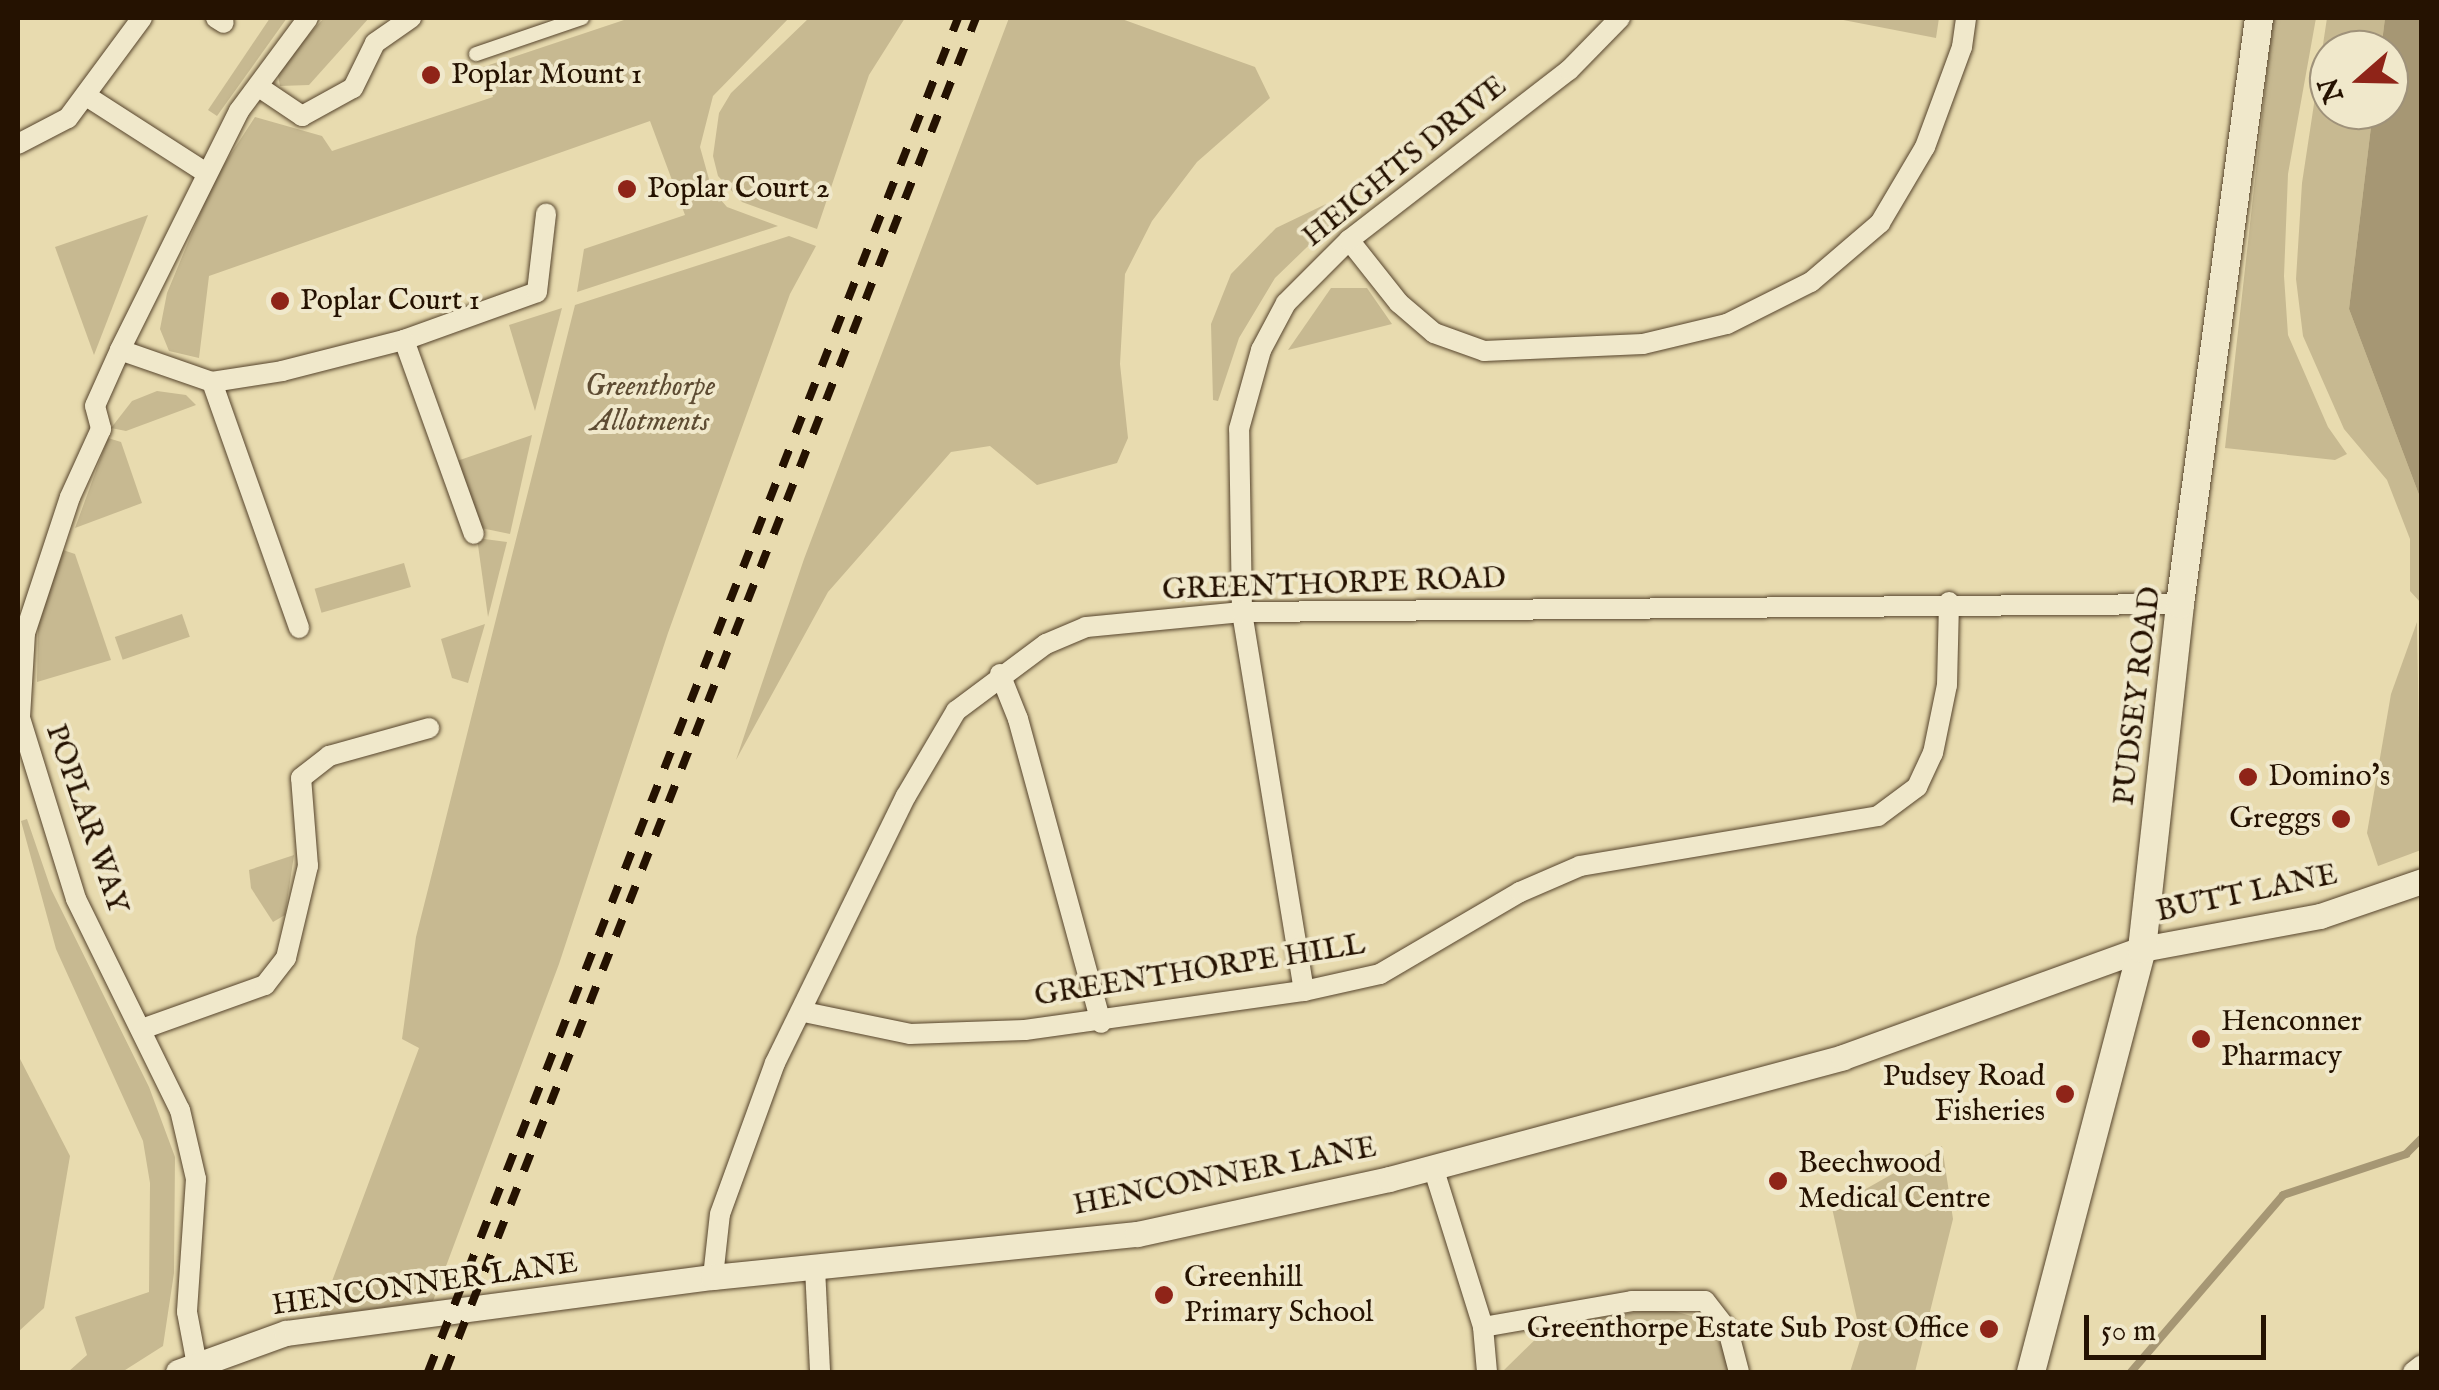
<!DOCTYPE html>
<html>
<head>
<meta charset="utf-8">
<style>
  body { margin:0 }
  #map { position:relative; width:2439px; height:1390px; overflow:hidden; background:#e8dbaf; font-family:"IM FELL English",serif }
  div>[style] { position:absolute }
  .green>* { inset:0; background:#c7b991; transform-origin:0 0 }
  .water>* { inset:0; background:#a69774 }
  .stream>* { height:8px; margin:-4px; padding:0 4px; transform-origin:4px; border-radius:4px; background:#a69774 }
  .roads { filter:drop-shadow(0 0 2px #56442c) drop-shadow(0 0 2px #56442c) }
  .pedestrian>* { height:14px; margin:-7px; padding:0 7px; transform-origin:7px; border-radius:7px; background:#f0e8cb }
  .minor>* { height:20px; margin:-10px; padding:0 10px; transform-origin:10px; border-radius:10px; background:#f0e8cb }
  .tertiary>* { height:25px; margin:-12.5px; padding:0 12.5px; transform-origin:12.5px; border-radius:12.5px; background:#f0e8cb }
  .secondary>* { height:28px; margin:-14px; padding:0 14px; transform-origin:14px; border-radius:14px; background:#f0e8cb }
  .rail>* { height:8px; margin-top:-4px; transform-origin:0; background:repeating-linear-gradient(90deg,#251201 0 18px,transparent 0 36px) }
  .dots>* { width:28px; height:28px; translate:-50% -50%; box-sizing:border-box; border:5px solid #f0e8cb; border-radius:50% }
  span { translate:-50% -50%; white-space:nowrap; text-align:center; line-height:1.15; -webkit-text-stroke:8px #f0e8cb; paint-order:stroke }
  .poi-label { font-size:30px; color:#251201 }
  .left { translate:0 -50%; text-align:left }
  .right { translate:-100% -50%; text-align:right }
  .street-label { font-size:30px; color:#251201 }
  .park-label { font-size:30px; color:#5e4c33; font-style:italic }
  .frame { position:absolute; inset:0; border:20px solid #251201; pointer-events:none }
  .north { position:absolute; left:2309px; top:30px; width:100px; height:100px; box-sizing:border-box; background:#f0e8cb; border:2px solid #9f927a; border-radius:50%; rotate:250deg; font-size:28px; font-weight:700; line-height:40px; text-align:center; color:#251201 }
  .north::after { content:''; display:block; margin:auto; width:35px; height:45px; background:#8f2418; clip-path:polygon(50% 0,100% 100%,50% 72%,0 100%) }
  .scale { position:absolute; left:2084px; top:1315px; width:182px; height:45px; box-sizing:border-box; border:5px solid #251201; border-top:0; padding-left:12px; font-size:30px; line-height:35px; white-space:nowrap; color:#251201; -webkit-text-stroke:8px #f0e8cb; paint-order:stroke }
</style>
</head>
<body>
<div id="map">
  <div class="green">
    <div style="clip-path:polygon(270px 18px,287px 18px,217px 116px,208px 110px)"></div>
    <div style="clip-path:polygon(324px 18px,369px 18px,309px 85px,280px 86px,277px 70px)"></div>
    <div style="clip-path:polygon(630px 18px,789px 18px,713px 96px,700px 147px,712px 190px,727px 207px,778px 226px,577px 292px,584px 249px,685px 215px,650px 121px,209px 276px,199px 358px,169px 351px,160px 329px,167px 293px,214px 180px,255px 117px,322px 136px,332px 151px,493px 97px,483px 67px)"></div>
    <div style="clip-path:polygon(809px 18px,905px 18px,869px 75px,817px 229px,742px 202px,718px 176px,713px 156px,719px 113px,731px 93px)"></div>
    <div style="clip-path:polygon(1009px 18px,1119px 18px,1255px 67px,1270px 98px,1197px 162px,1152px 221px,1125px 274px,1120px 364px,1128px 438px,1117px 463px,1037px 485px,990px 446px,951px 452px,828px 592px,736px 760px,804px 559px)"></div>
    <div style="clip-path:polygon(1833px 18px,1939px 18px,1936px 38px)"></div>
    <div style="clip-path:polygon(2273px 18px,2316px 18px,2288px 174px,2284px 276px,2288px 335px,2328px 427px,2347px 454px,2335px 460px,2225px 448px)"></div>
    <div style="clip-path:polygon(2327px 18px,2385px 18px,2381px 50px,2329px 50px,2329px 110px,2373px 110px,2349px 309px,2421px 500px,2421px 603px,2410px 591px,2410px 539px,2387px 480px,2344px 429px,2303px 336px,2296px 279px,2302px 183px)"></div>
    <div style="clip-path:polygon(1326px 204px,1335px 220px,1275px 278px,1239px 338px,1218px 401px,1213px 400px,1211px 324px,1231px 274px,1276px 228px)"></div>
    <div style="clip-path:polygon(148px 215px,94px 355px,55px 247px)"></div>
    <div style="clip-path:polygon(789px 236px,816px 246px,790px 294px,668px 633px,559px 964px,433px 1301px,319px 1316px,419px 1048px,402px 1039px,416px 937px,575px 305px)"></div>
    <div style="clip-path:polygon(1331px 288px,1367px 288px,1392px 324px,1288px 350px)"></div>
    <div style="clip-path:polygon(562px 308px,535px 411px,509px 325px)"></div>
    <div style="clip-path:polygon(157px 391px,186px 395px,196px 405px,126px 431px,111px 428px,132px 401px)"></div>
    <div style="clip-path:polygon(532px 435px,510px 534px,481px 528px,457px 461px)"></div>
    <div style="clip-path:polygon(108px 438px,121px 442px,142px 503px,75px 528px)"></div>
    <div style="clip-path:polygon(477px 538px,507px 542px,488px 617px)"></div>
    <div style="clip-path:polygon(63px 550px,75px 554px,111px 660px,37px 682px,38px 627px)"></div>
    <div style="left:404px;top:563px;width:25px;height:93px;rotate:74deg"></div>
    <div style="left:182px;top:614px;width:24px;height:71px;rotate:71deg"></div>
    <div style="clip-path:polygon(2417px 622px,2421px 850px,2378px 866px,2367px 833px,2391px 694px)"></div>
    <div style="clip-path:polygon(485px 624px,468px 683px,452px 678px,441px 639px)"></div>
    <div style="clip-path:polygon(27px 819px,51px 889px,149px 1087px,175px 1157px,174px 1273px,163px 1346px,122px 1372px,68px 1372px,87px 1355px,75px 1317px,149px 1292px,150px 1183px,143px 1141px,56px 949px,21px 821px)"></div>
    <div style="clip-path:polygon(294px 855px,285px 915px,273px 922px,251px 888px,249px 870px)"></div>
    <div style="clip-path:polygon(18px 1055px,70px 1156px,44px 1308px,18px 1332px)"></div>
    <div style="clip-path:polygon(1942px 1146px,1953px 1219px,1915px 1372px,1850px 1372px,1861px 1337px,1832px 1208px)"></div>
    <div style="clip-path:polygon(1663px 1308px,1702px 1319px,1725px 1350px,1730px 1372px,1502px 1372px,1550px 1325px)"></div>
  </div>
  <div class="water">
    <div style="clip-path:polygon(2385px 18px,2421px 18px,2421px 500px,2349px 309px,2373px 110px,2389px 110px,2389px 50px,2381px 50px)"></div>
  </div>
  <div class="stream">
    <div style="left:2131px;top:1372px;width:233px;rotate:-49.3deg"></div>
    <div style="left:2283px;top:1195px;width:130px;rotate:-18.4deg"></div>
    <div style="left:2406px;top:1154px;width:23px;rotate:-45deg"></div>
  </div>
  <div class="roads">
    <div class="pedestrian">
      <div style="left:476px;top:54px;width:112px;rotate:-18.8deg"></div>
    </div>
    <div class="minor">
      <div style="left:216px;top:18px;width:9px;rotate:32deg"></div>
      <div style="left:308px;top:18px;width:116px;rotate:126.6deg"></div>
      <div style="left:239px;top:111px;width:267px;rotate:116.5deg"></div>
      <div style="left:120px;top:350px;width:97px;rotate:19.2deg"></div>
      <div style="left:212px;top:382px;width:71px;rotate:-8.9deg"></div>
      <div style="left:282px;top:371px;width:126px;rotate:-14.3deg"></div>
      <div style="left:404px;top:340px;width:141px;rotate:-19.8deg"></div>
      <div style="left:537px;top:292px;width:79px;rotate:-83.4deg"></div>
      <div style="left:259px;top:87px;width:52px;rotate:34deg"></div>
      <div style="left:302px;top:116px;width:58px;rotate:-28.8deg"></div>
      <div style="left:353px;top:88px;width:50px;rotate:-63.9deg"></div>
      <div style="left:375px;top:43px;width:44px;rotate:-34.8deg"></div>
      <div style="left:88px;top:97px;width:139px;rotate:32.7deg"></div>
      <div style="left:18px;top:144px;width:56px;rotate:-27.5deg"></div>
      <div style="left:68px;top:118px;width:124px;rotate:-53.5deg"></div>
      <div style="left:1349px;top:240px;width:80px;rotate:51.6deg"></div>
      <div style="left:1399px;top:303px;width:46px;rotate:40.6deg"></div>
      <div style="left:1434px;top:333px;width:53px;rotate:19.8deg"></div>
      <div style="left:1484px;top:351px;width:159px;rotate:-2.5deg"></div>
      <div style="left:1643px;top:344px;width:86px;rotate:-13.4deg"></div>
      <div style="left:1727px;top:324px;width:94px;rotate:-26.6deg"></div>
      <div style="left:1811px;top:282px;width:91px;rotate:-40.5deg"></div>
      <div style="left:1880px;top:223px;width:88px;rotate:-59.4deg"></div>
      <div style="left:1925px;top:147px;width:107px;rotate:-69.7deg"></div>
      <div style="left:1962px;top:47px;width:29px;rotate:-82deg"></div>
      <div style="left:404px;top:340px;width:206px;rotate:70.2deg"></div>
      <div style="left:120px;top:350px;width:61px;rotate:114.1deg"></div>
      <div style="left:95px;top:406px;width:24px;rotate:75deg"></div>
      <div style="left:101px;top:429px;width:75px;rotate:114.5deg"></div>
      <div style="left:70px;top:497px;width:143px;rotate:108.3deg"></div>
      <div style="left:25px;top:633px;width:85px;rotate:93.4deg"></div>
      <div style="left:20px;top:718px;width:189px;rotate:72.8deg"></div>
      <div style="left:76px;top:899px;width:235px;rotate:63.8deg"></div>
      <div style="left:180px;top:1110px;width:71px;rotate:76.9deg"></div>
      <div style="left:196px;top:1179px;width:133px;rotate:93.9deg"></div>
      <div style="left:187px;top:1312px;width:54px;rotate:79.3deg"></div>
      <div style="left:212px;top:382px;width:261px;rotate:70.5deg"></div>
      <div style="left:1000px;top:674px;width:48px;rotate:68.2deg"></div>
      <div style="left:1018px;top:719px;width:315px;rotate:74.7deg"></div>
      <div style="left:1304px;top:991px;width:384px;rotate:-99.3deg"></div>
      <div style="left:1242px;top:612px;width:183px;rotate:-90.9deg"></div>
      <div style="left:1239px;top:429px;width:82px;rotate:-74.4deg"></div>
      <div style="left:1261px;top:350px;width:53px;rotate:-62deg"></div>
      <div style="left:1286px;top:303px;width:89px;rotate:-45deg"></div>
      <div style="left:1349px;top:240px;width:278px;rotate:-37.7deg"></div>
      <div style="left:1569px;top:70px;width:73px;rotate:-45.6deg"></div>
      <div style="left:804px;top:1012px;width:108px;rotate:11.7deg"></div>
      <div style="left:910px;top:1034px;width:115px;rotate:-2deg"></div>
      <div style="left:1025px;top:1030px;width:282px;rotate:-8deg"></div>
      <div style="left:1304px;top:991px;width:78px;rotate:-12.6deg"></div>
      <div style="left:1380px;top:974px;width:162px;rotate:-30.4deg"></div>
      <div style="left:1520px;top:892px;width:65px;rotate:-23.4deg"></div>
      <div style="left:1580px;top:866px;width:302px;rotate:-9.5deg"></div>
      <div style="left:1878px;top:816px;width:49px;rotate:-36.6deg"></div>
      <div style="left:1917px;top:787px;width:38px;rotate:-65deg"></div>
      <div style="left:1933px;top:753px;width:69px;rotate:-78.4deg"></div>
      <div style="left:1947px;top:685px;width:83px;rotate:-88.6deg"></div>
      <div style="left:142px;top:1029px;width:131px;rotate:-19.7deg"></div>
      <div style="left:265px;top:985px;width:34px;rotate:-52deg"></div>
      <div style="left:286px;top:958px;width:95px;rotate:-76.6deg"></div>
      <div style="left:308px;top:866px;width:88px;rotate:-94.5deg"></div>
      <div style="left:301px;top:778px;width:36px;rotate:-38deg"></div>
      <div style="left:329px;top:756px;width:104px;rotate:-15.6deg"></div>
      <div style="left:1433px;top:1167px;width:168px;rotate:72.6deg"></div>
      <div style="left:1483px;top:1327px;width:45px;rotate:84.9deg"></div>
      <div style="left:815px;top:1268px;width:104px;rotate:87.2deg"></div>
      <div style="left:713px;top:1277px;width:63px;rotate:-83.7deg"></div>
      <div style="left:720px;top:1214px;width:161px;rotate:-70deg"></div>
      <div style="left:775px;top:1063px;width:297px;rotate:-63.9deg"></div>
      <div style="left:906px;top:796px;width:99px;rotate:-59.5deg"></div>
      <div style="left:956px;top:711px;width:112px;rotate:-36.7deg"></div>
      <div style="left:1046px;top:644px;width:43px;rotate:-23deg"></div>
      <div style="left:1086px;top:627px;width:157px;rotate:-5.5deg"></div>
      <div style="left:1242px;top:612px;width:938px;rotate:-0.49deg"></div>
      <div style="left:1483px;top:1327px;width:151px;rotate:-9.9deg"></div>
      <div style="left:1632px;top:1301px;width:73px"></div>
      <div style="left:1705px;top:1301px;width:37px;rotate:52deg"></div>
      <div style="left:1728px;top:1330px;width:43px;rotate:75.3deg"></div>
      <div style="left:2413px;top:1372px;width:11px;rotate:-38deg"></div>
    </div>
    <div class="tertiary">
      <div style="left:178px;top:1372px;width:115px;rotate:-19.9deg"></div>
      <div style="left:286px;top:1333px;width:431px;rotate:-7.5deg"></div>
      <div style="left:713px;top:1277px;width:426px;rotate:-5.8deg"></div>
      <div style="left:1137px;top:1234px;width:258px;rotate:-12.3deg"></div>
      <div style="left:1389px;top:1179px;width:470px;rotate:-15deg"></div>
      <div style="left:1843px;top:1057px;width:318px;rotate:-19.9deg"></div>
      <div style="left:2142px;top:949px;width:181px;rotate:-10.5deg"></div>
      <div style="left:2320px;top:916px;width:108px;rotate:-18.9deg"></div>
    </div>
    <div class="secondary">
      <div style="left:2031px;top:1372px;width:437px;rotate:-75.3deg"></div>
      <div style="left:2142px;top:949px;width:347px;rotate:-83.7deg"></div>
      <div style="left:2180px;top:604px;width:591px;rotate:-82.32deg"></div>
    </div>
  </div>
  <div class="rail">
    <div style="left:428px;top:1372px;width:1454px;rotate:-68.62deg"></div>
    <div style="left:445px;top:1372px;width:1454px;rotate:-68.59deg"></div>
  </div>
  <div class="dots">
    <div style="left:431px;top:75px;background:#8f2418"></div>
    <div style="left:627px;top:189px;background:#8f2418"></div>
    <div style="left:280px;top:301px;background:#8f2418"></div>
    <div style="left:2248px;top:777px;background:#8f2418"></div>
    <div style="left:2341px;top:819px;background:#8f2418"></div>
    <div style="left:2201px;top:1039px;background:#8f2418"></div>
    <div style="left:2065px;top:1094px;background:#8f2418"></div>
    <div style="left:1778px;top:1181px;background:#8f2418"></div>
    <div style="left:1164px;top:1295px;background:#8f2418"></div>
    <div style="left:1989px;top:1329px;background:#8f2418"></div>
  </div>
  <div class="poi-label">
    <span class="left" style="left:451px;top:75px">Poplar Mount 1</span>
    <span class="left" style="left:647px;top:189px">Poplar Court 2</span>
    <span class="left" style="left:300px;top:301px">Poplar Court 1</span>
    <span class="left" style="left:2268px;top:777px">Domino's</span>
    <span class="right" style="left:2321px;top:819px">Greggs</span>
    <span class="left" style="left:2221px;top:1039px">Henconner<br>Pharmacy</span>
    <span class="right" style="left:2045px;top:1094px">Pudsey Road<br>Fisheries</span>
    <span class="left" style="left:1798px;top:1181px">Beechwood<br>Medical Centre</span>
    <span class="left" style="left:1184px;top:1295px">Greenhill<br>Primary School</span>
    <span class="right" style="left:1969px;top:1329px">Greenthorpe Estate Sub Post Office</span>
  </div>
  <div class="street-label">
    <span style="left:1405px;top:162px;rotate:-39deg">HEIGHTS DRIVE</span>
    <span style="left:1334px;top:585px;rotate:-2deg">GREENTHORPE ROAD</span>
    <span style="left:2138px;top:696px;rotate:-83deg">PUDSEY ROAD</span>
    <span style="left:86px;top:819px;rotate:71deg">POPLAR WAY</span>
    <span style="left:2247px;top:894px;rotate:-12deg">BUTT LANE</span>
    <span style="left:1200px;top:971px;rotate:-9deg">GREENTHORPE HILL</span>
    <span style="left:1225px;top:1177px;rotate:-11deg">HENCONNER LANE</span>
    <span style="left:425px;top:1285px;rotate:-8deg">HENCONNER LANE</span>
  </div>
  <div class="park-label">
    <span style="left:650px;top:404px">Greenthorpe<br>Allotments</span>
  </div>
  <div class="frame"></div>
  <div class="north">N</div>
  <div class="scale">50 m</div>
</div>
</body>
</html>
